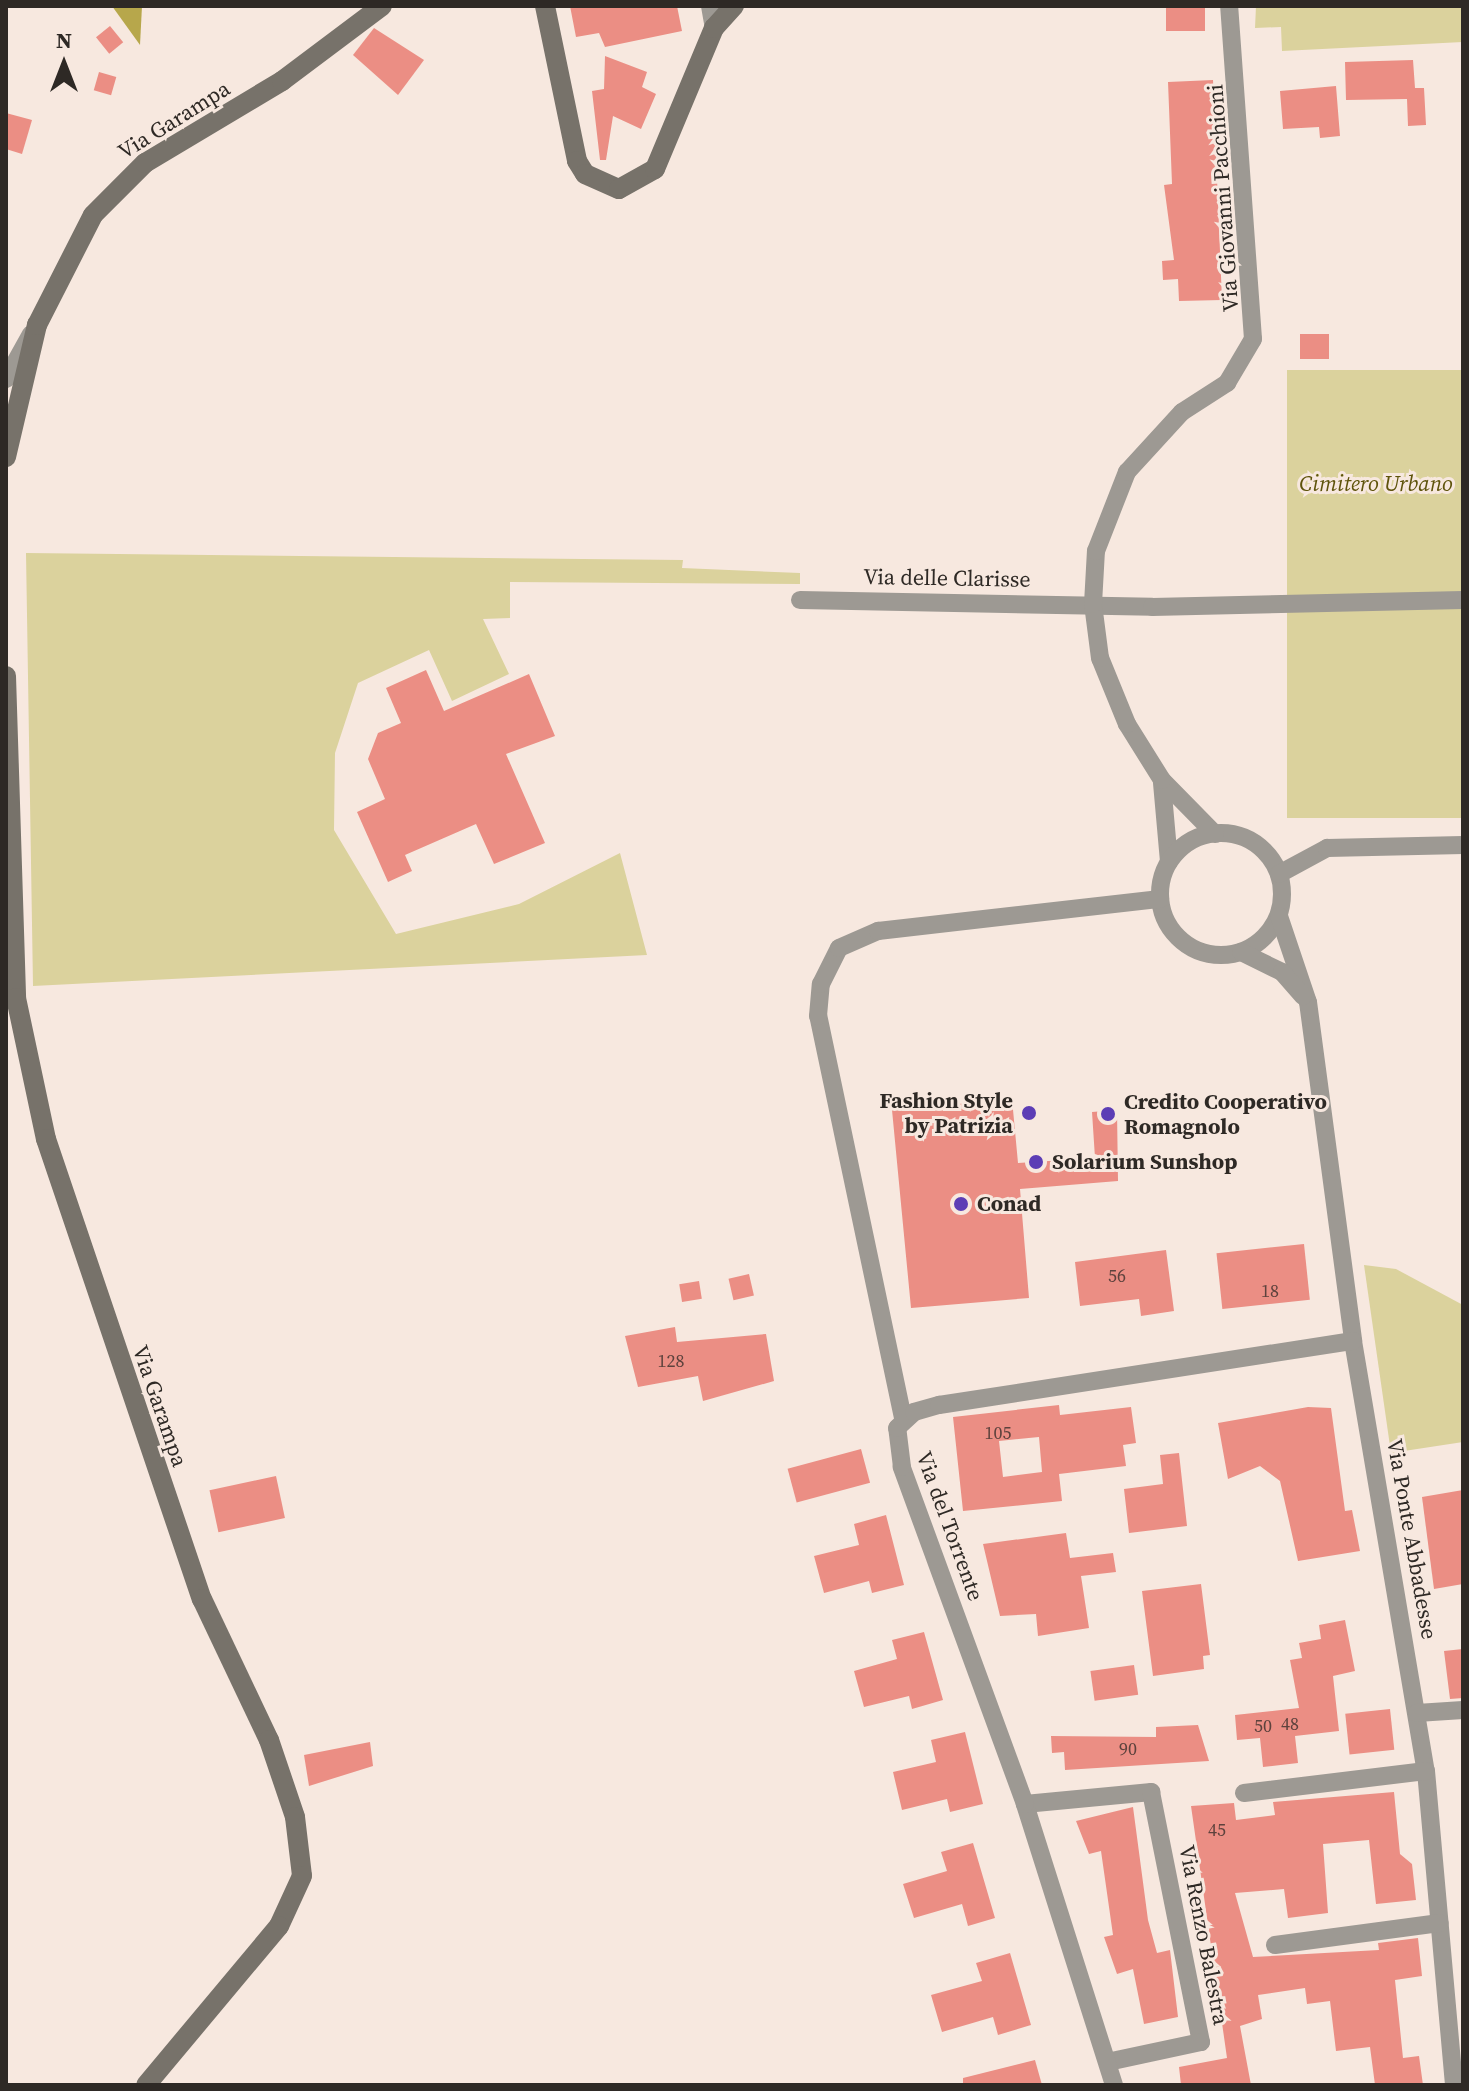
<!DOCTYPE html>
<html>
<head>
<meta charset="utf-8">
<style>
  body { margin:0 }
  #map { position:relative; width:1469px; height:2091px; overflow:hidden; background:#f7e8df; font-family:"Source Serif 4",serif }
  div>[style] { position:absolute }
  .green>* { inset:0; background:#dbd29d; transform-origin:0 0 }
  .forest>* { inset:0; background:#b7a74b }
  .building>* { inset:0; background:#eb8e84; transform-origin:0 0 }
  .street>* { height:18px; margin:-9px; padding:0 9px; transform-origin:9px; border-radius:9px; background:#9d9993 }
  .street>.ring { margin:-9px; padding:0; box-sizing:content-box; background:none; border:18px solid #9d9993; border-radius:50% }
  .secondary>* { height:20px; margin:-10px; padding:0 10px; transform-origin:10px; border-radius:10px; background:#77726a }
  .dots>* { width:22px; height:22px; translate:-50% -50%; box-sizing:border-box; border:4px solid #f7e8df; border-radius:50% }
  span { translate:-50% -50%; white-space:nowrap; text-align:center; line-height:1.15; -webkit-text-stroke:6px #f7e8df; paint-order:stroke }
  .number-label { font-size:18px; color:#5d423d }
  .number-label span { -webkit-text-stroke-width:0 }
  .street-label { font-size:22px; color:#2e2925 }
  .park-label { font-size:22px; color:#5e530b; font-style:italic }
  .poi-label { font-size:22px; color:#2e2925; font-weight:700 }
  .right { translate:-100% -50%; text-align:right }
  .left { translate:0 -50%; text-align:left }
  .frame { position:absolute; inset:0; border:8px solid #2e2925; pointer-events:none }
  .north { position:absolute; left:24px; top:24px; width:80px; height:80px; -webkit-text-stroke:6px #f7e8df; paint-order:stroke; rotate:0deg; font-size:22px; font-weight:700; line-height:32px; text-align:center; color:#2e2925 }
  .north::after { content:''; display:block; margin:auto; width:28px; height:36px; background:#2e2925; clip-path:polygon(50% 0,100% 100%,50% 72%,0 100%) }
</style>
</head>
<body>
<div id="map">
  <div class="green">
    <div style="clip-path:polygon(1256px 6px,1463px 6px,1463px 42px,1282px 51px,1281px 27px,1255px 28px)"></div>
    <div style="left:1287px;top:370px;width:176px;height:448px"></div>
    <div style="clip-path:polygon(26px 553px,683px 560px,682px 568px,800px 573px,800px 584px,510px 582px,510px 618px,483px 619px,509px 674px,452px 701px,429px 650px,358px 683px,335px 753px,334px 830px,396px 934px,519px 904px,620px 853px,647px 955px,33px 986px)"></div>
    <div style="clip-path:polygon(1364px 1265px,1396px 1269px,1463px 1305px,1463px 1442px,1391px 1453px)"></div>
  </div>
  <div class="forest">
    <div style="clip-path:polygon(112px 6px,142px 6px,140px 45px)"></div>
  </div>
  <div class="building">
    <div style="clip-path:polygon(570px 6px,677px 6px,682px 31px,605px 47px,599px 33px,576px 37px)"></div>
    <div style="left:1166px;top:6px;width:39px;height:25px"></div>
    <div style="left:110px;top:26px;width:21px;height:18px;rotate:51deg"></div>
    <div style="clip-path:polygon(374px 28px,424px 60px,398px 95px,353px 55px)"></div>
    <div style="clip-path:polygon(605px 56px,647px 72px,642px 87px,656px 94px,641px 129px,613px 116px,606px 160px,600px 160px,592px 91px,604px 89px)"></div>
    <div style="clip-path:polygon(1413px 60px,1415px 88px,1424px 88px,1426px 125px,1408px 126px,1407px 99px,1346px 100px,1345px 62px)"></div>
    <div style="left:99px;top:72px;width:18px;height:19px;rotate:16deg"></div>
    <div style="clip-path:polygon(1213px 80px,1222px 300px,1179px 301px,1178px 279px,1163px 280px,1162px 261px,1174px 260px,1164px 185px,1172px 184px,1168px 82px)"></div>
    <div style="clip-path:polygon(1336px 86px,1340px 136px,1320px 138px,1319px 127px,1283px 129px,1280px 91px)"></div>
    <div style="clip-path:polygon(6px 113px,32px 120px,22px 154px,6px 149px)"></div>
    <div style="left:1300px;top:334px;width:29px;height:25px"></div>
    <div style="clip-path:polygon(426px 670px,444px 711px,529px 674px,555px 736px,506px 754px,545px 843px,494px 864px,476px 824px,405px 855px,412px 871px,388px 882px,357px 812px,385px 799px,368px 759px,378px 733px,401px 723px,386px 688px)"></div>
    <div style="clip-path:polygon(1012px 1099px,1018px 1163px,1095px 1158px,1092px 1112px,1117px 1110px,1118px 1181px,1020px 1189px,1029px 1298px,911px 1308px,892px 1110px)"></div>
    <div style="left:1304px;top:1244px;width:56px;height:88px;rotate:84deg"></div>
    <div style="clip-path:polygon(1166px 1250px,1174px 1311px,1141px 1316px,1139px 1299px,1080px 1306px,1075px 1262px)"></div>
    <div style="left:749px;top:1274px;width:22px;height:21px;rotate:77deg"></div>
    <div style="left:699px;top:1281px;width:18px;height:20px;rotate:81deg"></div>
    <div style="clip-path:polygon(675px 1327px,677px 1342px,766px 1334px,774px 1381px,703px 1401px,698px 1376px,638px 1387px,625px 1336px)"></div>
    <div style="clip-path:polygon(evenodd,1059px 1405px,1060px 1415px,1131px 1407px,1136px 1443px,1123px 1445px,1126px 1466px,1059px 1474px,1062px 1501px,963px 1511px,953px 1417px,1059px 1405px,1039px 1437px,1042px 1472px,1003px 1477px,999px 1441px,1039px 1437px)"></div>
    <div style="clip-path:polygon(1308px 1407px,1331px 1408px,1345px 1511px,1352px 1510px,1360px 1551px,1298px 1561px,1280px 1481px,1260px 1466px,1228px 1479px,1218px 1423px)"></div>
    <div style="left:861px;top:1449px;width:35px;height:76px;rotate:75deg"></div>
    <div style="clip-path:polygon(1179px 1453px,1187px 1526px,1129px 1533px,1124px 1489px,1163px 1484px,1160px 1455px)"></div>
    <div style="left:276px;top:1476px;width:43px;height:68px;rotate:78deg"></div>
    <div style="clip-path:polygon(1463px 1490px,1463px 1584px,1434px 1589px,1422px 1497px)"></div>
    <div style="clip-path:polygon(886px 1515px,904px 1585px,872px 1593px,869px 1581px,824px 1593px,814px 1556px,859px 1545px,854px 1524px)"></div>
    <div style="clip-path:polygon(1066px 1533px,1070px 1558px,1113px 1553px,1116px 1572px,1081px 1576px,1089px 1628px,1038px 1636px,1036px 1614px,1000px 1616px,983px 1544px)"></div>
    <div style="clip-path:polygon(1201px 1584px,1210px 1655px,1203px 1656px,1204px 1669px,1153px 1676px,1142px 1591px)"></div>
    <div style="clip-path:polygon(1345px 1620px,1355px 1671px,1333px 1676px,1339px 1731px,1295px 1736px,1298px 1763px,1263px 1767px,1260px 1738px,1237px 1740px,1235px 1715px,1299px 1708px,1290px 1660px,1302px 1658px,1299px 1643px,1321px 1639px,1319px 1625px)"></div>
    <div style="clip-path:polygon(924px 1632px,943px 1700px,912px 1709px,909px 1696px,864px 1707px,854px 1671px,897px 1659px,892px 1640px)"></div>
    <div style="clip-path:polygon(1463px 1649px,1463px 1698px,1450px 1699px,1444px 1651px)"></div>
    <div style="left:1134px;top:1665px;width:30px;height:44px;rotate:82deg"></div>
    <div style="left:1390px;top:1709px;width:41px;height:45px;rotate:84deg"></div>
    <div style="clip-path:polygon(1198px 1725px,1209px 1761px,1065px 1770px,1064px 1752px,1052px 1753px,1051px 1736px,1156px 1737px,1156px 1727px)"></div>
    <div style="clip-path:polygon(965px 1732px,983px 1804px,950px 1812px,947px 1799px,902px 1810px,893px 1772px,936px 1762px,931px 1740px)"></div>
    <div style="clip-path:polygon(370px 1742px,373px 1766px,309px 1786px,304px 1755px)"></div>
    <div style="clip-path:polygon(1394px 1792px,1400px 1854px,1412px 1864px,1416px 1900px,1376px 1904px,1369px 1840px,1323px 1844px,1328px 1913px,1288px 1918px,1284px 1889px,1235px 1893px,1253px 1957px,1379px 1950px,1378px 1943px,1418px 1938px,1422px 1976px,1395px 1980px,1403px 2058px,1419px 2056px,1423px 2085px,1375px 2085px,1370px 2047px,1336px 2051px,1330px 2001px,1307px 2004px,1305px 1988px,1258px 1995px,1262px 2019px,1240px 2026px,1251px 2085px,1181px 2085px,1179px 2067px,1227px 2058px,1191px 1806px,1234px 1803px,1236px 1820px,1275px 1815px,1273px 1802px)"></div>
    <div style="clip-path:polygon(1133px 1807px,1148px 1920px,1157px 1953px,1170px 1950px,1178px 2017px,1144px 2024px,1133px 1969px,1117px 1974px,1104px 1937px,1113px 1935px,1101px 1851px,1089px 1854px,1076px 1821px)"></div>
    <div style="clip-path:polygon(973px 1843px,995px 1918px,968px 1926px,962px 1904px,914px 1918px,903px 1884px,947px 1871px,941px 1852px)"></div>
    <div style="clip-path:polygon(1010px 1953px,1031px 2025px,998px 2035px,993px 2017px,942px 2032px,931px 1995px,982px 1981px,976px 1963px)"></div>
    <div style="clip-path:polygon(1035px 2060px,1042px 2085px,963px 2085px,963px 2078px)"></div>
  </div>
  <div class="street">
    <div style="left:710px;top:6px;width:22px;rotate:80deg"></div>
    <div style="left:6px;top:379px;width:51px;rotate:-60.9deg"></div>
    <div style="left:800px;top:600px;width:352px;rotate:1.1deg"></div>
    <div style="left:1152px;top:607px;width:311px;rotate:-1.3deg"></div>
    <div style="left:1162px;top:783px;width:79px;rotate:84.9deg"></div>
    <div class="ring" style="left:1160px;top:833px;width:104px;height:104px"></div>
    <div style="left:1215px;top:834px;width:76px;rotate:-134.5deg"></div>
    <div style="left:1162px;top:780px;width:66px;rotate:-122deg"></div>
    <div style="left:1127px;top:724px;width:71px;rotate:-112.2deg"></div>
    <div style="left:1100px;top:658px;width:54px;rotate:-97.4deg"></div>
    <div style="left:1093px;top:604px;width:53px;rotate:-86.8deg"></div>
    <div style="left:1096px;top:551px;width:85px;rotate:-68.6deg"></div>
    <div style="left:1127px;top:472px;width:81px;rotate:-47.5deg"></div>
    <div style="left:1182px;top:412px;width:54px;rotate:-32.8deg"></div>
    <div style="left:1227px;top:383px;width:51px;rotate:-59.4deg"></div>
    <div style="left:1253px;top:339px;width:334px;rotate:-94.1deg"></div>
    <div style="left:1279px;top:874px;width:55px;rotate:-28.4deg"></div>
    <div style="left:1327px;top:848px;width:136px;rotate:-1.3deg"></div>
    <div style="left:1279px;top:916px;width:91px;rotate:71.4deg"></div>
    <div style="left:1308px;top:1002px;width:342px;rotate:82.4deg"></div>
    <div style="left:1353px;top:1341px;width:436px;rotate:80.4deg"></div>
    <div style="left:1426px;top:1771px;width:315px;rotate:84.9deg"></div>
    <div style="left:1241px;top:952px;width:46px;rotate:26deg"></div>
    <div style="left:1282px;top:972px;width:32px;rotate:49deg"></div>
    <div style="left:903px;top:1418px;width:411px;rotate:-101.9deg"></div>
    <div style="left:818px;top:1016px;width:32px;rotate:-85deg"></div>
    <div style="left:821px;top:984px;width:40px;rotate:-63.4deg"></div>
    <div style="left:839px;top:948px;width:43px;rotate:-23.6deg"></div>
    <div style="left:878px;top:931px;width:284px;rotate:-6.5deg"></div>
    <div style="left:1417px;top:1713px;width:46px;rotate:-3.7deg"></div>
    <div style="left:1244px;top:1793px;width:183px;rotate:-6.9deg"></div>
    <div style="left:1025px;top:1804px;width:127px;rotate:-5.4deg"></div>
    <div style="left:1151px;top:1792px;width:255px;rotate:78.7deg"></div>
    <div style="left:1201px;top:2042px;width:95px;rotate:167.9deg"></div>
    <div style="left:1275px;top:1945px;width:166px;rotate:-7.6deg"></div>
    <div style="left:1114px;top:2085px;width:295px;rotate:-107.6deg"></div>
    <div style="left:1025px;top:1804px;width:359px;rotate:-110.1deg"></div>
    <div style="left:902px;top:1467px;width:39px;rotate:-97deg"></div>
    <div style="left:897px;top:1428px;width:23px;rotate:-43deg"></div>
    <div style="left:914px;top:1412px;width:26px;rotate:-16deg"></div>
    <div style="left:939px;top:1405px;width:419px;rotate:-8.8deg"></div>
  </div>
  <div class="secondary">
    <div style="left:545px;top:6px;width:158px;rotate:78.3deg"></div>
    <div style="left:577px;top:161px;width:15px;rotate:58deg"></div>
    <div style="left:585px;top:174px;width:37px;rotate:24deg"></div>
    <div style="left:619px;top:189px;width:41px;rotate:-29.1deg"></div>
    <div style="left:655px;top:169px;width:153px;rotate:-67.3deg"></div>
    <div style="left:714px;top:28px;width:30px;rotate:-48deg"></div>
    <div style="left:6px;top:457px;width:136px;rotate:-76.8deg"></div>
    <div style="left:37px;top:325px;width:123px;rotate:-63deg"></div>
    <div style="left:93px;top:215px;width:74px;rotate:-45deg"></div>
    <div style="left:145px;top:163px;width:160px;rotate:-30.9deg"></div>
    <div style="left:282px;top:81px;width:125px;rotate:-36.9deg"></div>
    <div style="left:6px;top:676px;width:322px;rotate:88.2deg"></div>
    <div style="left:16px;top:998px;width:144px;rotate:78deg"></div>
    <div style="left:46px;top:1139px;width:486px;rotate:71.3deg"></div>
    <div style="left:202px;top:1599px;width:156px;rotate:64.6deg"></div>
    <div style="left:269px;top:1740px;width:81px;rotate:71.3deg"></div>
    <div style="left:295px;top:1817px;width:59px;rotate:83.2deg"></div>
    <div style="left:302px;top:1876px;width:55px;rotate:114.7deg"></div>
    <div style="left:279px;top:1926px;width:207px;rotate:129.9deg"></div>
  </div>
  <div class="dots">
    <div style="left:1029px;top:1113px;background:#5c3db5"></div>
    <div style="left:1108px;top:1114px;background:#5c3db5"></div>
    <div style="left:1036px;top:1162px;background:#5c3db5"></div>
    <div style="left:961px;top:1204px;background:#5c3db5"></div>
  </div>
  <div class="number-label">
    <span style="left:1117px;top:1276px">56</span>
    <span style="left:1270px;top:1291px">18</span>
    <span style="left:671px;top:1361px">128</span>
    <span style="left:998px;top:1433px">105</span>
    <span style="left:1290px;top:1724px">48</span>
    <span style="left:1263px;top:1726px">50</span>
    <span style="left:1128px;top:1749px">90</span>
    <span style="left:1217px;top:1830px">45</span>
  </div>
  <div class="street-label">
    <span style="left:174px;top:120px;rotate:-32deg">Via Garampa</span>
    <span style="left:1223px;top:198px;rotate:-94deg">Via Giovanni Pacchioni</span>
    <span style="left:947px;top:578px;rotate:1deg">Via delle Clarisse</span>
    <span style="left:160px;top:1406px;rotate:71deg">Via Garampa</span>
    <span style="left:950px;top:1526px;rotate:70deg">Via del Torrente</span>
    <span style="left:1412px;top:1539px;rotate:80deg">Via Ponte Abbadesse</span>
    <span style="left:1204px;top:1935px;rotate:79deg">Via Renzo Balestra</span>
  </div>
  <div class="park-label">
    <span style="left:1376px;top:484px">Cimitero Urbano</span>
  </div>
  <div class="poi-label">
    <span class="right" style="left:1013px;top:1113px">Fashion Style<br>by Patrizia</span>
    <span class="left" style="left:1124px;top:1114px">Credito Cooperativo<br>Romagnolo</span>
    <span class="left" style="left:1052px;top:1162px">Solarium Sunshop</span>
    <span class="left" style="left:977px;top:1204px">Conad</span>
  </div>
  <div class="frame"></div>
  <div class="north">N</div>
</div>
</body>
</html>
